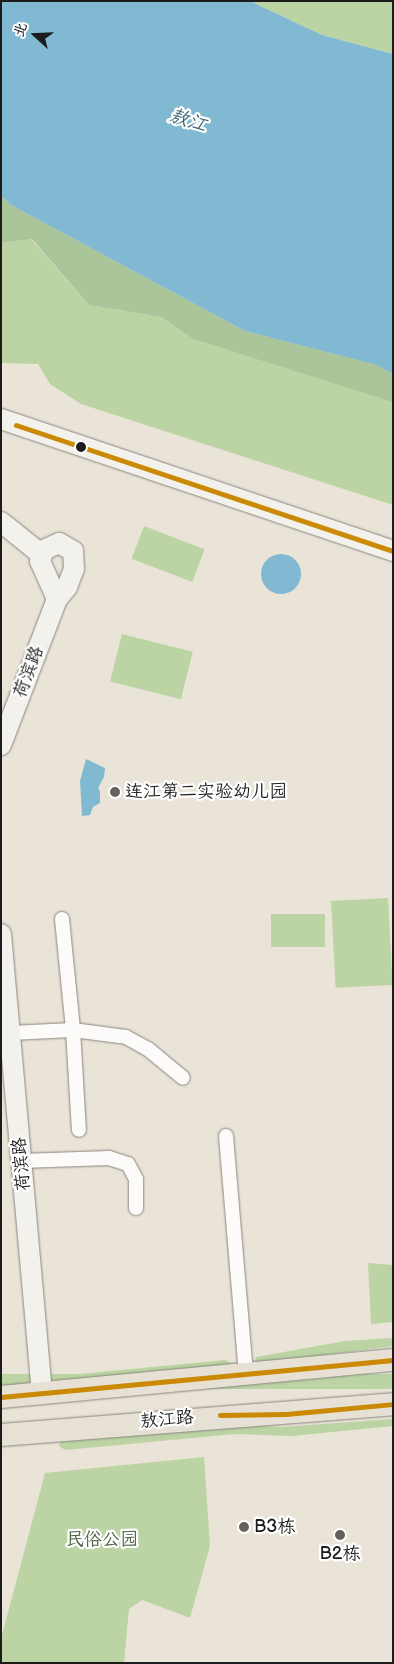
<!DOCTYPE html>
<html>
<head>
<meta charset="utf-8">
<style>
  body { margin:0 }
  #map { position:relative; width:394px; height:1664px; overflow:hidden; background:#eae4d8; font-family:"Balsamiq Sans","LXGW WenKai TC",sans-serif }
  div>[style] { position:absolute }
  .green>* { inset:0; background:#bcd4a3; transform-origin:0 0 }
  .forest>* { inset:0; background:#abc59a }
  .water>* { inset:0; background:#80b9d1 }
  .round { border-radius:50% }
  .roads { filter:drop-shadow(0 0 1px #898681) drop-shadow(0 0 1px #898681) }
  .street>* { height:14px; margin:-7px; padding:0 7px; transform-origin:7px; border-radius:7px; background:#fcfbf9 }
  .secondary>* { height:20px; margin:-10px; padding:0 10px; transform-origin:10px; border-radius:10px; background:#f3f1eb }
  .primary>* { height:22px; margin:-11px; padding:0 11px; transform-origin:11px; border-radius:11px; background:#e7e1d5 }
  .bus-1>* { height:5px; margin:-2.5px; padding:0 2.5px; transform-origin:2.5px; border-radius:2.5px; background:#cb8a06 }
  .dots>* { width:14px; height:14px; translate:-50% -50%; box-sizing:border-box; border:2px solid #fff; border-radius:50% }
  span { translate:-50% -50%; white-space:nowrap; text-align:center; line-height:1.15; -webkit-text-stroke:4.5px #fff; paint-order:stroke }
  .street-label { font-size:18px; color:#1c1c1c }
  .poi-label { font-size:18px; color:#1c1c1c }
  .left { translate:0 -50%; text-align:left }
  .park-label { font-size:18px; color:#4d6040 }
  .water-label { font-size:19px; color:#386175; font-style:italic }
  .frame { position:absolute; inset:0; border:2px solid #1c1c1c; pointer-events:none }
  .north { position:absolute; left:10px; top:10px; width:50px; height:50px; -webkit-text-stroke:4px #fff; paint-order:stroke; rotate:290deg; font-size:14px; font-weight:700; line-height:20px; text-align:center; color:#1c1c1c }
  .north::after { content:''; display:block; margin:auto; width:18px; height:22px; background:#1c1c1c; clip-path:polygon(50% 0,100% 100%,50% 72%,0 100%) }
</style>
</head>
<body>
<div id="map">
  <div class="green">
    <div style="clip-path:polygon(250px 1px,393px 1px,393px 54px,322px 35px)"></div>
    <div style="clip-path:polygon(31px 239px,89px 305px,161px 317px,193px 339px,393px 401px,393px 505px,81px 404px,50px 384px,38px 364px,1px 363px,1px 243px)"></div>
    <div style="left:144px;top:526px;width:65px;height:35px;rotate:21deg"></div>
    <div style="left:122px;top:634px;width:73px;height:49px;rotate:14deg"></div>
    <div style="left:388px;top:898px;width:87px;height:57px;rotate:87deg"></div>
    <div style="left:325px;top:914px;width:33px;height:54px;rotate:90deg"></div>
    <div style="clip-path:polygon(368px 1263px,393px 1265px,393px 1322px,371px 1324px)"></div>
    <div style="clip-path:polygon(393px 1338px,393px 1346px,259px 1364px,255px 1361px,256px 1357px,345px 1341px)"></div>
    <div style="clip-path:polygon(225px 1360px,232px 1363px,231px 1366px,77px 1381px,74px 1377px,79px 1374px)"></div>
    <div style="left:393px;top:1374px;width:15px;height:393px;rotate:90deg"></div>
    <div style="clip-path:polygon(393px 1419px,393px 1426px,292px 1436px,235px 1434px,65px 1450px,59px 1446px,60px 1442px,66px 1440px,238px 1425px,281px 1427px)"></div>
    <div style="clip-path:polygon(204px 1457px,210px 1546px,190px 1618px,142px 1600px,129px 1609px,124px 1663px,1px 1663px,1px 1639px,45px 1473px)"></div>
  </div>
  <div class="forest">
    <div style="clip-path:polygon(1px 196px,11px 205px,245px 331px,378px 365px,393px 374px,393px 402px,193px 339px,161px 317px,89px 305px,32px 239px,1px 243px)"></div>
  </div>
  <div class="water">
    <div style="clip-path:polygon(1px 1px,250px 1px,322px 35px,393px 54px,393px 374px,377px 365px,245px 331px,11px 205px,1px 196px)"></div>
    <div class="round" style="left:261px;top:554px;width:40px;height:40px"></div>
    <div style="clip-path:polygon(86px 759px,105px 768px,104px 777px,98px 788px,100px 791px,100px 803px,93px 807px,90px 815px,82px 816px,80px 781px)"></div>
  </div>
  <div class="roads">
    <div class="street">
      <div style="left:62px;top:919px;width:112px;rotate:84.3deg"></div>
      <div style="left:73px;top:1030px;width:100px;rotate:86.6deg"></div>
      <div style="left:10px;top:1033px;width:63px;rotate:-2.7deg"></div>
      <div style="left:73px;top:1030px;width:53px;rotate:7.5deg"></div>
      <div style="left:126px;top:1037px;width:25px;rotate:29deg"></div>
      <div style="left:148px;top:1049px;width:45px;rotate:39.6deg"></div>
      <div style="left:226px;top:1136px;width:240px;rotate:85.2deg"></div>
      <div style="left:21px;top:1161px;width:88px;rotate:-2deg"></div>
      <div style="left:109px;top:1158px;width:20px;rotate:18deg"></div>
      <div style="left:128px;top:1164px;width:17px;rotate:62deg"></div>
      <div style="left:136px;top:1179px;width:29px;rotate:90deg"></div>
    </div>
    <div class="secondary">
      <div style="left:1px;top:419px;width:414px;rotate:18.6deg"></div>
      <div style="left:1px;top:522px;width:51px;rotate:38.7deg"></div>
      <div style="left:1px;top:745px;width:156px;rotate:-69deg"></div>
      <div style="left:57px;top:599px;width:16px;rotate:-50deg"></div>
      <div style="left:67px;top:587px;width:19px;rotate:-69deg"></div>
      <div style="left:74px;top:569px;width:18px;rotate:-93deg"></div>
      <div style="left:73px;top:551px;width:16px;rotate:-150deg"></div>
      <div style="left:59px;top:543px;width:17px;rotate:155deg"></div>
      <div style="left:44px;top:550px;width:12px;rotate:110deg"></div>
      <div style="left:40px;top:561px;width:42px;rotate:65.9deg"></div>
      <div style="left:1px;top:934px;width:462px;rotate:84.9deg"></div>
    </div>
    <div class="primary">
      <div style="left:1px;top:1397px;width:394px;rotate:-5.4deg"></div>
      <div style="left:1px;top:1435px;width:393px;rotate:-4.5deg"></div>
    </div>
  </div>
  <div class="bus-1">
    <div style="left:16px;top:425px;width:397px;rotate:18.5deg"></div>
    <div style="left:1px;top:1397px;width:394px;rotate:-5.4deg"></div>
    <div style="left:220px;top:1415px;width:66px;rotate:-0.9deg"></div>
    <div style="left:286px;top:1414px;width:107px;rotate:-5.3deg"></div>
  </div>
  <div class="dots">
    <div style="left:81px;top:447px;background:#1c1c1c"></div>
    <div style="left:115px;top:792px;background:#64625e"></div>
    <div style="left:244px;top:1527px;background:#64625e"></div>
    <div style="left:340px;top:1535px;background:#64625e"></div>
  </div>
  <div class="street-label">
    <span style="left:29px;top:672px;rotate:-69deg">荷滨路</span>
    <span style="left:22px;top:1164px;rotate:-95deg">荷滨路</span>
    <span style="left:167px;top:1420px;rotate:-5deg">敖江路</span>
  </div>
  <div class="poi-label">
    <span class="left" style="left:125px;top:792px">连江第二实验幼儿园</span>
    <span class="left" style="left:254px;top:1527px">B3栋</span>
    <span style="left:340px;top:1554px">B2栋</span>
  </div>
  <div class="park-label">
    <span style="left:102px;top:1540px">民俗公园</span>
  </div>
  <div class="water-label">
    <span style="left:188px;top:121px;rotate:18deg">敖江</span>
  </div>
  <div class="frame"></div>
  <div class="north">北</div>
</div>
</body>
</html>
